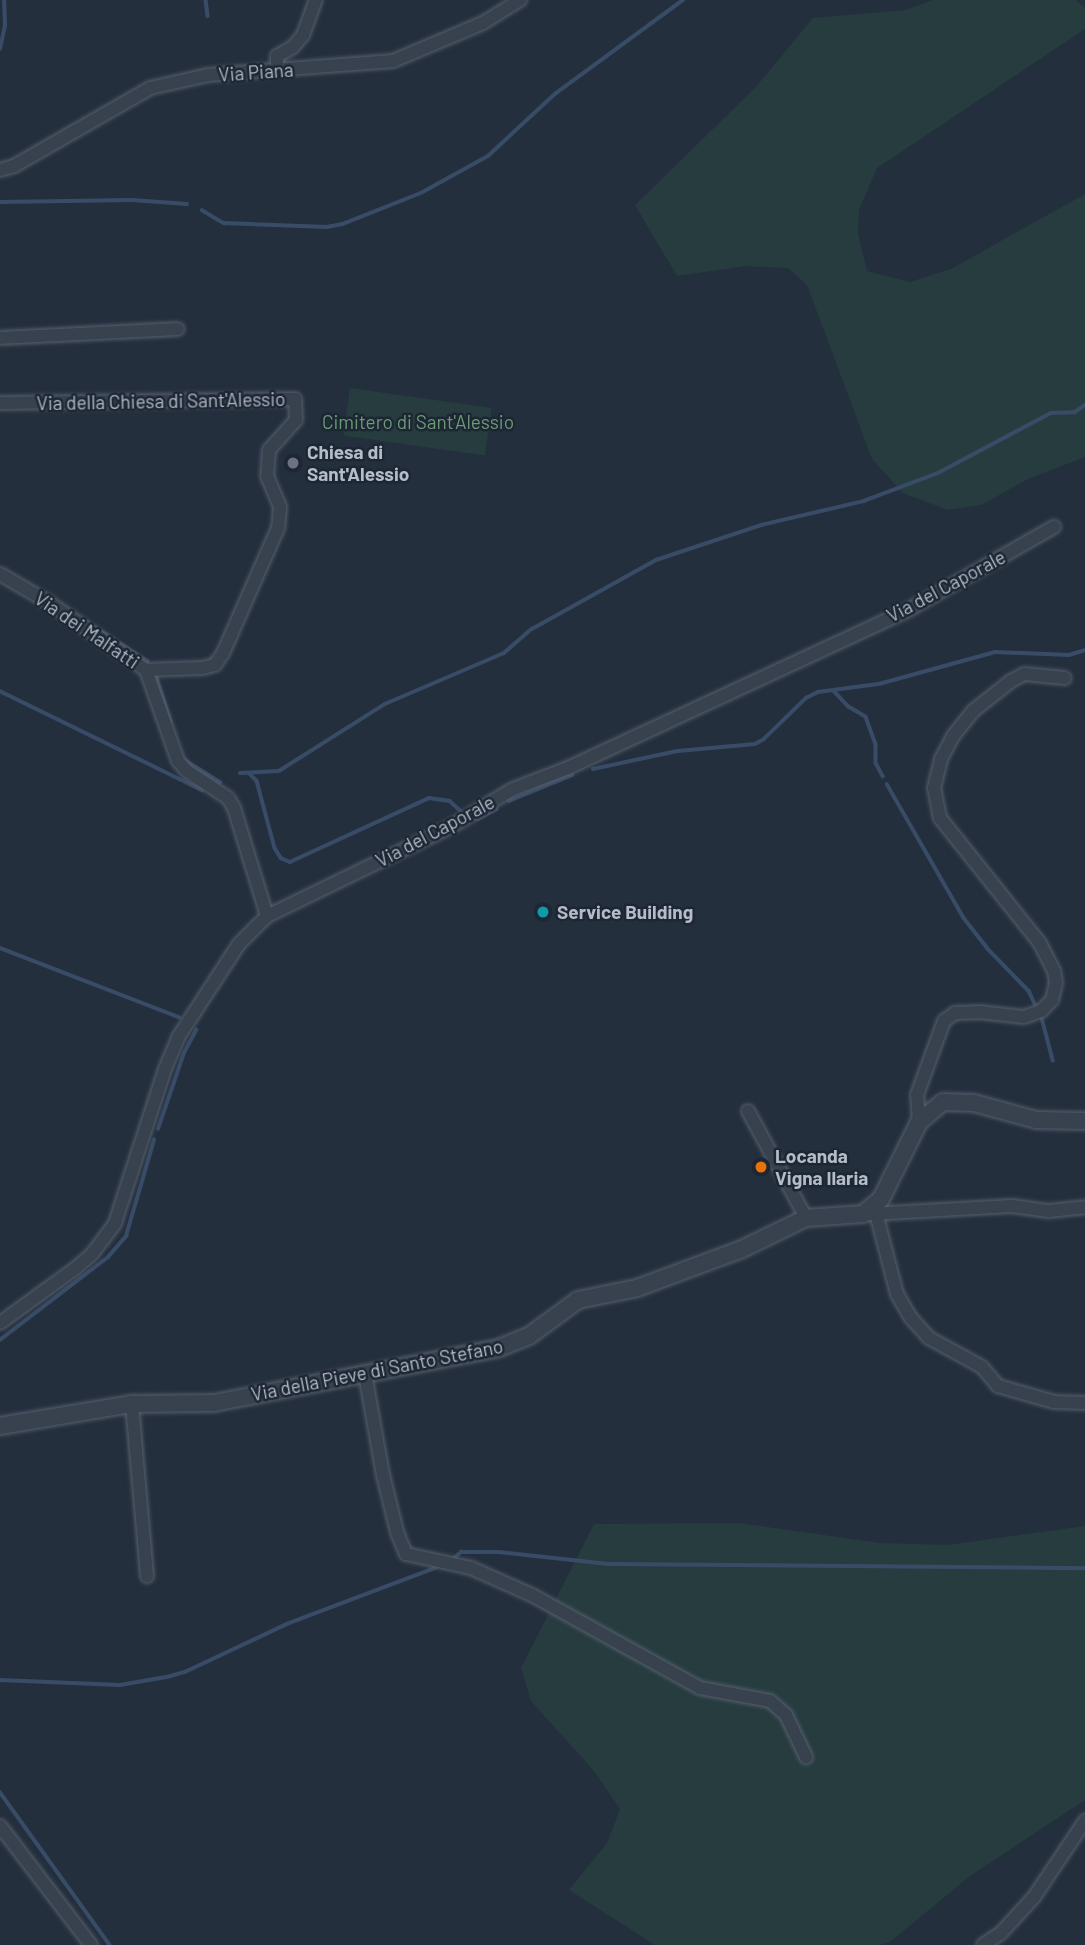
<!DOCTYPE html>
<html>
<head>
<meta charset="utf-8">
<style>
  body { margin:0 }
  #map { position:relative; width:1085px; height:1945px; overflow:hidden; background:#242f3e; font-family:Barlow,sans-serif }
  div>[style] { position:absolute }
  .green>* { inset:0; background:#263c3f; transform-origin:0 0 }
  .stream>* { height:3.5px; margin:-1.75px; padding:0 1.75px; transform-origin:1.75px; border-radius:1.75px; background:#394c67 }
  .roads { filter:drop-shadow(0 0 2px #565f6c) drop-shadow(0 0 2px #565f6c) }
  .minor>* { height:12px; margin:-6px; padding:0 6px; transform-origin:6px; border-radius:6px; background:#38414e }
  .tertiary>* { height:16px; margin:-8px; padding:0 8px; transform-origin:8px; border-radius:8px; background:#38414e }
  .dots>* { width:19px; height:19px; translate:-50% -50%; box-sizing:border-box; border:4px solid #1d2633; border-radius:50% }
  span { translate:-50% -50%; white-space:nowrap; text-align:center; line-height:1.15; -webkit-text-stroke:5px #1d2633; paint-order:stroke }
  .street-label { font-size:19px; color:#b4bcc9 }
  .park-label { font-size:19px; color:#6b9a76 }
  .poi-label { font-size:19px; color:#b4bcc9; font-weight:700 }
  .left { translate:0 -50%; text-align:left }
</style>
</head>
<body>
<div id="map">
  <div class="green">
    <div style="clip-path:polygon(933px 0,1076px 0,1085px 8px,1085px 29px,877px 168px,859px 210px,858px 233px,867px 271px,910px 282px,951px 269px,1085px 194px,1085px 457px,1028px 479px,981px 505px,948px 510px,903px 493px,872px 459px,807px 285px,788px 268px,745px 266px,677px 276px,635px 205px,755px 88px,813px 18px,906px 10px)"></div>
    <div style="left:350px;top:388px;width:143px;height:48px;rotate:8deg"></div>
    <div style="clip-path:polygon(739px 1523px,880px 1543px,947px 1545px,1085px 1526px,1085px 1800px,970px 1876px,891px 1941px,880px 1945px,655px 1945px,569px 1890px,607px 1843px,620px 1809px,594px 1771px,531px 1701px,521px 1668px,594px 1524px)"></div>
  </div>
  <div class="stream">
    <div style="left:206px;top:0;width:16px;rotate:83deg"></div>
    <div style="left:0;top:49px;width:24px;rotate:-78deg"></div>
    <div style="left:5px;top:26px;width:26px;rotate:-92deg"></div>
    <div style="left:0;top:202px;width:132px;rotate:-0.9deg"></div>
    <div style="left:132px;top:200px;width:55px;rotate:4.2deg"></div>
    <div style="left:202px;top:210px;width:26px;rotate:31deg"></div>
    <div style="left:224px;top:223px;width:103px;rotate:2.2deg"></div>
    <div style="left:327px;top:227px;width:16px;rotate:-11deg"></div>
    <div style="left:343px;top:224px;width:84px;rotate:-21.7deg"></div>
    <div style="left:421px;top:193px;width:77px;rotate:-28.9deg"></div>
    <div style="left:488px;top:156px;width:91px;rotate:-42.8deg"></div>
    <div style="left:555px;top:94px;width:159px;rotate:-36.3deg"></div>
    <div style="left:83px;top:619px;width:77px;rotate:32.9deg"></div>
    <div style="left:157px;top:678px;width:46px;rotate:72.3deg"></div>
    <div style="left:0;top:691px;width:225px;rotate:26.1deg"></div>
    <div style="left:834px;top:691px;width:21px;rotate:47deg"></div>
    <div style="left:848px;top:706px;width:21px;rotate:31deg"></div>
    <div style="left:866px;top:717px;width:29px;rotate:70deg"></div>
    <div style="left:876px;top:744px;width:19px;rotate:90deg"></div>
    <div style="left:876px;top:763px;width:15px;rotate:62deg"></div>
    <div style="left:183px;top:759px;width:44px;rotate:31.9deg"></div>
    <div style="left:593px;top:769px;width:87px;rotate:-12deg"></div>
    <div style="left:678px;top:751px;width:77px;rotate:-5.2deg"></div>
    <div style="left:755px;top:744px;width:10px;rotate:-29deg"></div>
    <div style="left:764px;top:739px;width:59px;rotate:-44.3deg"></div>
    <div style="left:806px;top:698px;width:13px;rotate:-27deg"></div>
    <div style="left:818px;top:692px;width:62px;rotate:-7.5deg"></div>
    <div style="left:879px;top:684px;width:120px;rotate:-15.4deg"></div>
    <div style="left:995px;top:652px;width:74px;rotate:2.3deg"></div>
    <div style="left:1069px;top:655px;width:17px;rotate:-17deg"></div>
    <div style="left:240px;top:773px;width:39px;rotate:-3deg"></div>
    <div style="left:279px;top:771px;width:125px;rotate:-32.3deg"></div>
    <div style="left:385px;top:704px;width:129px;rotate:-23.2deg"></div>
    <div style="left:504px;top:653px;width:37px;rotate:-41deg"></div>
    <div style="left:532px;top:629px;width:142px;rotate:-29.1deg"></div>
    <div style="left:656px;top:560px;width:111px;rotate:-18.4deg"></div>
    <div style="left:761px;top:525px;width:106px;rotate:-13.1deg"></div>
    <div style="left:864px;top:501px;width:79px;rotate:-20.7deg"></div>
    <div style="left:938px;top:473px;width:128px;rotate:-28deg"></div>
    <div style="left:1051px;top:413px;width:24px;rotate:-2deg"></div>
    <div style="left:1075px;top:412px;width:12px;rotate:-35deg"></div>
    <div style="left:249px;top:773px;width:11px;rotate:45deg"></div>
    <div style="left:257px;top:781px;width:69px;rotate:75deg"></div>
    <div style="left:275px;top:848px;width:12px;rotate:59deg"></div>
    <div style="left:281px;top:858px;width:10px;rotate:24deg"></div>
    <div style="left:290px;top:862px;width:153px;rotate:-24.7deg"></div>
    <div style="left:429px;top:798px;width:21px;rotate:8deg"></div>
    <div style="left:450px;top:801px;width:18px;rotate:43deg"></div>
    <div style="left:887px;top:784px;width:155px;rotate:60.1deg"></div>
    <div style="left:964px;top:918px;width:39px;rotate:52deg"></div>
    <div style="left:988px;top:949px;width:59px;rotate:45.7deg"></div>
    <div style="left:1029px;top:991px;width:14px;rotate:65deg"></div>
    <div style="left:509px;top:801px;width:68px;rotate:-22.4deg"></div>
    <div style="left:474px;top:818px;width:4px;rotate:14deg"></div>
    <div style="left:478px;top:819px;width:21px;rotate:-28deg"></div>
    <div style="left:0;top:948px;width:192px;rotate:21.1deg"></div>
    <div style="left:1041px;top:1014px;width:48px;rotate:75.4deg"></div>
    <div style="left:158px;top:1129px;width:80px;rotate:-71.1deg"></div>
    <div style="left:184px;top:1053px;width:26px;rotate:-62deg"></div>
    <div style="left:0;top:1340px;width:136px;rotate:-37.5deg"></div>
    <div style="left:108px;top:1257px;width:28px;rotate:-49deg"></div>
    <div style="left:126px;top:1236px;width:100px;rotate:-73.7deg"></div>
    <div style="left:453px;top:1559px;width:11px;rotate:-41deg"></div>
    <div style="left:461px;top:1552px;width:38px"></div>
    <div style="left:499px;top:1552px;width:112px;rotate:6.2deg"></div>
    <div style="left:610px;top:1564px;width:475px;rotate:0.5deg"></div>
    <div style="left:0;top:1680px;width:120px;rotate:2.4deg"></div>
    <div style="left:120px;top:1685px;width:48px;rotate:-9.7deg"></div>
    <div style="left:167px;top:1677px;width:19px;rotate:-16deg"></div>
    <div style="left:185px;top:1672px;width:113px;rotate:-25.2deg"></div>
    <div style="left:287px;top:1624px;width:158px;rotate:-20.7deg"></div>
    <div style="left:0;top:1792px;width:188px;rotate:54.3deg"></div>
  </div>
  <div class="roads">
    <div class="minor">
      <div style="left:277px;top:70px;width:14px;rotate:-90deg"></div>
      <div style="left:277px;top:56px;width:18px;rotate:-29deg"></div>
      <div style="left:293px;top:47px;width:16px;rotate:-50deg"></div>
      <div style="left:303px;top:35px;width:37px;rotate:-70deg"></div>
      <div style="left:0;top:170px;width:15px;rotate:-16deg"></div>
      <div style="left:14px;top:166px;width:157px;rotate:-29.8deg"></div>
      <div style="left:150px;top:88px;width:59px;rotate:-12.6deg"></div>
      <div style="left:208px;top:75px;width:186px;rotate:-4.3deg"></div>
      <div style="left:393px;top:61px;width:98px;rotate:-22.9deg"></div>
      <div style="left:483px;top:23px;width:44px;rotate:-31.9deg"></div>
      <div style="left:0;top:338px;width:178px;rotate:-2.9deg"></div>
      <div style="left:0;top:403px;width:295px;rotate:-0.8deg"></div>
      <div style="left:295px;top:399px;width:21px;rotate:87deg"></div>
      <div style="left:296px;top:420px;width:40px;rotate:132deg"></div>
      <div style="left:269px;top:450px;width:26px;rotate:94deg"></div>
      <div style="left:267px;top:476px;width:34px;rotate:67deg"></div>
      <div style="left:280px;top:507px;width:21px;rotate:95deg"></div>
      <div style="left:278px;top:528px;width:137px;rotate:113.7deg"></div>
      <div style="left:223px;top:653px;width:14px;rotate:124deg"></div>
      <div style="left:215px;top:665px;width:13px;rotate:167deg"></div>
      <div style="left:202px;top:668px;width:56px;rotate:178deg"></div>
      <div style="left:0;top:574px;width:56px;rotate:30.3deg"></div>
      <div style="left:48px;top:602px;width:119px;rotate:34.8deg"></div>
      <div style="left:146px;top:670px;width:96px;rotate:70.6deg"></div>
      <div style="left:178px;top:761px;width:13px;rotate:48deg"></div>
      <div style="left:187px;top:771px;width:49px;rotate:33.4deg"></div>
      <div style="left:228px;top:798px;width:12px;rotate:59deg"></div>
      <div style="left:234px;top:808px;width:113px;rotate:73deg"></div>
      <div style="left:748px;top:1111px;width:122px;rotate:61.5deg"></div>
      <div style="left:919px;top:1122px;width:27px;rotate:-94deg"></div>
      <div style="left:917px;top:1095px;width:79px;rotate:-70deg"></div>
      <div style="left:944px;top:1021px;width:14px;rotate:-36deg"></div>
      <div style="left:955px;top:1013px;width:24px;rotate:-2deg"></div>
      <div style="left:979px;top:1012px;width:45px;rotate:6.3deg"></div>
      <div style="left:1024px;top:1017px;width:18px;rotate:-19deg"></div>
      <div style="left:1041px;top:1011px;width:16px;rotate:-45deg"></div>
      <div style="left:1052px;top:1000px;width:17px;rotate:-77deg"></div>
      <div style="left:1056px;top:983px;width:12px;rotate:-99deg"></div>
      <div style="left:1054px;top:971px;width:33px;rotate:-117deg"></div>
      <div style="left:1039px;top:942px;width:159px;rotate:-128.6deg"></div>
      <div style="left:940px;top:818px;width:31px;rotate:-101deg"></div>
      <div style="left:934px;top:788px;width:30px;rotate:-76deg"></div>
      <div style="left:941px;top:759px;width:26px;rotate:-62deg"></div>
      <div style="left:953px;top:736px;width:32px;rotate:-51deg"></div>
      <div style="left:973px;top:711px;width:48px;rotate:-38.3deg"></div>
      <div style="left:1011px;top:681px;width:15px;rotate:-28deg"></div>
      <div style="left:1024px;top:674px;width:41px;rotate:5.6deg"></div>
      <div style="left:876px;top:1213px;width:84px;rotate:75.5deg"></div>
      <div style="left:897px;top:1294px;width:28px;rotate:60deg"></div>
      <div style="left:911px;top:1318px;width:27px;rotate:48deg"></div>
      <div style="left:929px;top:1338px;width:60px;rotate:28.7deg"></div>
      <div style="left:982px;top:1367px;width:25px;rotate:50deg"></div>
      <div style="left:998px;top:1386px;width:58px;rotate:15.9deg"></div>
      <div style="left:1054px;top:1402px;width:31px;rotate:2deg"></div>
      <div style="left:870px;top:1214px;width:142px;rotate:-3.2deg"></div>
      <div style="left:1012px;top:1206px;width:37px;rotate:8deg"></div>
      <div style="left:1049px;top:1211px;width:36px;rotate:-6deg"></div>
      <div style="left:0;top:1323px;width:94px;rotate:-35.9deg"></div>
      <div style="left:76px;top:1268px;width:21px;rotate:-41deg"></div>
      <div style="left:92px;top:1254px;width:39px;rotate:-53deg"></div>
      <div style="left:115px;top:1223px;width:162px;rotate:-72deg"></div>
      <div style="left:165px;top:1069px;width:36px;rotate:-67deg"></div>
      <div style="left:179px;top:1036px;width:110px;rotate:-56.9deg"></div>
      <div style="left:239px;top:944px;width:40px;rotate:-45deg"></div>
      <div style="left:267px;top:916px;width:206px;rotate:-25.9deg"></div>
      <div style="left:452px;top:826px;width:71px;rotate:-31.2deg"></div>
      <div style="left:513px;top:789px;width:59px;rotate:-20.9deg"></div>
      <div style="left:568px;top:768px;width:377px;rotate:-24.9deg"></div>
      <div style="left:910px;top:609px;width:166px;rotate:-29.7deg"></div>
      <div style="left:365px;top:1374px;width:103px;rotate:79.9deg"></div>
      <div style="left:383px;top:1475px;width:59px;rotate:76.2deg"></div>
      <div style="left:397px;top:1532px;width:24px;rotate:68deg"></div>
      <div style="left:406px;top:1554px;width:66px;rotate:12.2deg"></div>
      <div style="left:471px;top:1568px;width:67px;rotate:23.9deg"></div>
      <div style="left:532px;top:1595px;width:192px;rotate:29deg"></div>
      <div style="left:700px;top:1688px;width:71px;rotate:10.5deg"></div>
      <div style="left:770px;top:1701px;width:21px;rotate:41deg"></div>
      <div style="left:786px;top:1715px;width:47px;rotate:64.5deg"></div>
      <div style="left:132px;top:1404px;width:173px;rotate:85deg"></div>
      <div style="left:0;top:1826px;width:150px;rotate:52.6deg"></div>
      <div style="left:983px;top:1945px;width:22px;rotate:-34deg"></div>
      <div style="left:1001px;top:1933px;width:49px;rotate:-47.5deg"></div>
      <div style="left:1034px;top:1897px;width:92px;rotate:-56.1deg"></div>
    </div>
    <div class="tertiary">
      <div style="left:0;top:1426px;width:134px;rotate:-9.5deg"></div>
      <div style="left:132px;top:1404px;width:82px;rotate:-0.7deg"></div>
      <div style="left:214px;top:1403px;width:290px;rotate:-10.9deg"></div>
      <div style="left:499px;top:1348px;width:32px;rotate:-22deg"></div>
      <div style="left:529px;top:1336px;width:61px;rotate:-36.3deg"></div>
      <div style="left:578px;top:1300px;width:60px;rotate:-11.5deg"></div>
      <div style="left:637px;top:1288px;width:110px;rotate:-20.3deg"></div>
      <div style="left:740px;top:1250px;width:73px;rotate:-25.9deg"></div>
      <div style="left:806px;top:1218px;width:57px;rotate:-4deg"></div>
      <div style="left:863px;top:1214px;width:23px;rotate:-40deg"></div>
      <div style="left:881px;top:1199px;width:86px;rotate:-63.7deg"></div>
      <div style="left:919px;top:1122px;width:31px;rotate:-40deg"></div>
      <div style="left:943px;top:1102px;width:31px;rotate:2deg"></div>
      <div style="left:974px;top:1103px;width:64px;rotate:15.3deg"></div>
      <div style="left:1036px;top:1120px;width:49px;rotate:1.2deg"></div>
    </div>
  </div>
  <div class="dots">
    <div style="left:293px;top:463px;background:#6b7280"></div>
    <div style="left:543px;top:912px;background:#0f9aa8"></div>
    <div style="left:761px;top:1167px;background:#e8710a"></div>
  </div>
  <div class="street-label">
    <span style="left:256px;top:72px;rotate:-4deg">Via Piana</span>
    <span style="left:161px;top:401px;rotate:-1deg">Via della Chiesa di Sant'Alessio</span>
    <span style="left:946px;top:586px;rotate:-28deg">Via del Caporale</span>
    <span style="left:87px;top:630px;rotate:34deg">Via dei Malfatti</span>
    <span style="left:435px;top:831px;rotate:-28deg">Via del Caporale</span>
    <span style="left:377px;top:1370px;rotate:-11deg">Via della Pieve di Santo Stefano</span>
  </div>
  <div class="park-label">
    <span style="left:418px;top:422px">Cimitero di Sant'Alessio</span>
  </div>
  <div class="poi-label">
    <span class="left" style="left:307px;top:463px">Chiesa di<br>Sant'Alessio</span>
    <span class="left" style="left:557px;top:912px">Service Building</span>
    <span class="left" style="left:775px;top:1167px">Locanda<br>Vigna Ilaria</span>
  </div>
</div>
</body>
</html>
